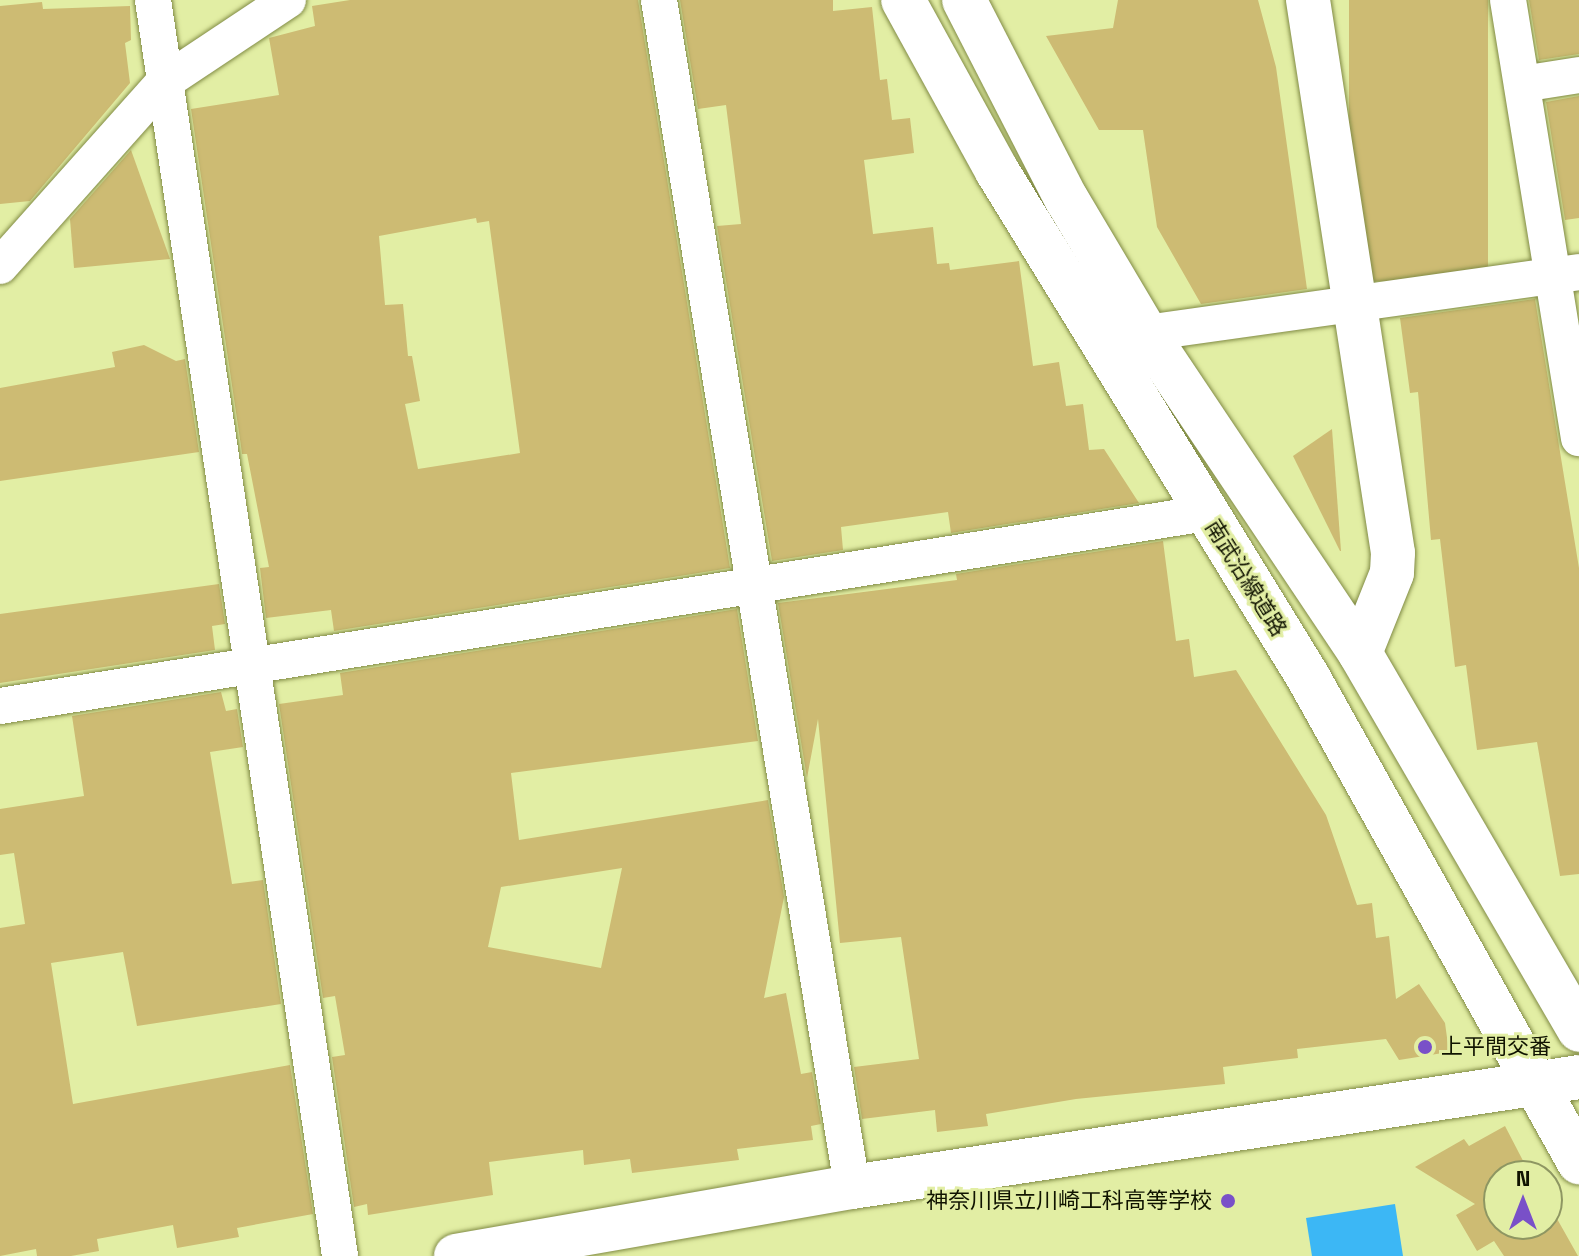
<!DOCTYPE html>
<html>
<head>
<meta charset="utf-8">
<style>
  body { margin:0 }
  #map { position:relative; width:1579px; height:1256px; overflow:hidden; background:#e2eea4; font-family:"Space Grotesk","Noto Sans JP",sans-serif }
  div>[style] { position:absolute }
  .water>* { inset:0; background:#3cb7f5 }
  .building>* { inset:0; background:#cdbb73; transform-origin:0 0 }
  .roads { filter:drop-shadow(0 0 2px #818b45) drop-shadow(0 0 2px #818b45) }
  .minor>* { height:36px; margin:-18px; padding:0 18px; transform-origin:18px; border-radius:18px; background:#fff }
  .tertiary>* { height:44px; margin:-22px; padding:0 22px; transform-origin:22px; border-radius:22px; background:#fff }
  .dots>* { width:22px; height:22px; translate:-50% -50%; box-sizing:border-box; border:4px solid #e2eea4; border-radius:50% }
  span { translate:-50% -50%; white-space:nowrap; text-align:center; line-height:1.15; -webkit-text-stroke:6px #e2eea4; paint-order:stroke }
  .street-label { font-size:22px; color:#101300 }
  .poi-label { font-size:22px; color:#101300 }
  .left { translate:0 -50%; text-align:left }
  .right { translate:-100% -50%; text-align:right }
  .north { position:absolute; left:1483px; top:1160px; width:80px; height:80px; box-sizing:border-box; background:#e2eea4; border:2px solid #8e9662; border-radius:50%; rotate:0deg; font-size:22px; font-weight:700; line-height:32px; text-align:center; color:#101300 }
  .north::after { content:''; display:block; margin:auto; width:28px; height:36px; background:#7950c8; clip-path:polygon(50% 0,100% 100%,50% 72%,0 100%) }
</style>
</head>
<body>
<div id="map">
  <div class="water">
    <div style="clip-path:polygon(1395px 1204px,1403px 1256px,1312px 1256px,1306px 1218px)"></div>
  </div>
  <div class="building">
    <div style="clip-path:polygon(evenodd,350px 0,638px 0,730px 568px,334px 631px,331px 610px,266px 618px,260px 568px,269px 567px,247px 454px,242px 454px,241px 446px,191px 109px,279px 95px,269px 38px,315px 26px,312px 6px,350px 0,476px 218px,477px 223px,489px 221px,520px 453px,418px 469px,405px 404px,420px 401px,412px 356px,408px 356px,403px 304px,385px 305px,379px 236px,476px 218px)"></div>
    <div style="clip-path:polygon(680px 0,833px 0,833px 11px,872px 7px,880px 80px,887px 79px,892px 120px,910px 118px,914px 153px,864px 160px,873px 234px,933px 227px,937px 264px,949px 263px,950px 270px,1019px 261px,1033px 366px,1059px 362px,1066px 406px,1083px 404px,1089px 450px,1104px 449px,1139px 503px,951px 533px,948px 512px,841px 527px,843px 550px,772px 561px,717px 226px,741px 224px,726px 105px,698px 109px)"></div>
    <div style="clip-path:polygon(1118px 0,1258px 0,1276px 67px,1307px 289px,1201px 304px,1157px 227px,1143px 130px,1099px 130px,1046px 36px,1113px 28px)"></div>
    <div style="left:1349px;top:0;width:139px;height:281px"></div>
    <div style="clip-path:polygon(1529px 0,1579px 0,1579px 54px,1539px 60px)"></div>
    <div style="clip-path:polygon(42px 2px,43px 9px,130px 6px,131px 40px,125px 43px,130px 83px,30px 201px,0 204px,0 6px)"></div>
    <div style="clip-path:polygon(1579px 96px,1579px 218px,1565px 220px,1546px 102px)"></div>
    <div style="clip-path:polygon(131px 150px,170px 259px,74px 268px,70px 219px)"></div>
    <div style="clip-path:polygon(1535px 299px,1579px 568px,1579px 874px,1560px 876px,1537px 742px,1477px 750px,1466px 665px,1455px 667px,1440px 539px,1431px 540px,1418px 392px,1410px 393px,1400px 318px)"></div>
    <div style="clip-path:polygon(144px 345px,176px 361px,185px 359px,199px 452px,0 481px,0 388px,115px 367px,112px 352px)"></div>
    <div style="clip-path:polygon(1332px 429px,1341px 551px,1340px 551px,1293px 456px)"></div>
    <div style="clip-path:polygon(1163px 541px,1176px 641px,1189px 639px,1194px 677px,1236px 670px,1326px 815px,1357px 905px,1372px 903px,1376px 938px,1389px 936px,1396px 999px,1419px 984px,1445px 1023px,1449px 1052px,1399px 1060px,1386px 1039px,1297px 1049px,1298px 1058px,1223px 1067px,1225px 1084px,1076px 1099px,986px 1114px,988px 1126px,937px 1132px,935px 1110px,862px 1119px,854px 1067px,919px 1059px,901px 937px,840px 943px,818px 719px,807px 778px,778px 603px,957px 580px,956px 574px)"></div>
    <div style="clip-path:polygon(219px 584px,225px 624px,212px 626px,215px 650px,0 683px,0 614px)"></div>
    <div style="clip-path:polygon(evenodd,737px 609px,758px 741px,511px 773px,519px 840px,768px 800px,784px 897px,764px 998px,786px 993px,801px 1074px,812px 1072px,821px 1124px,811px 1126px,813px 1140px,737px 1149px,739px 1160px,632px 1173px,630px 1159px,584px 1165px,583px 1150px,489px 1162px,493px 1195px,368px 1215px,367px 1204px,354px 1207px,332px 1057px,345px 1055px,335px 996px,323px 998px,279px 704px,343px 695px,340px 673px,737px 609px,622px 868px,601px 968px,488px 947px,501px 887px,622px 868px)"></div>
    <div style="clip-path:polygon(221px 692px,226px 711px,237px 709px,243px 747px,210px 752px,232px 884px,263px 880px,281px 1004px,137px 1026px,123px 952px,51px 963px,73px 1104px,290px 1065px,313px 1214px,237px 1228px,239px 1237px,177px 1248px,173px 1225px,97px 1239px,99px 1251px,71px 1256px,37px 1256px,36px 1249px,0 1256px,0 928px,25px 924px,14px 853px,0 855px,0 809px,84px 796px,72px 716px)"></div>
    <div style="clip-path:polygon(1505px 1126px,1531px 1176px,1499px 1176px,1499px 1224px,1547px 1224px,1547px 1201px,1578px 1256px,1504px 1256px,1494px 1241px,1477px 1251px,1456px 1215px,1475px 1204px,1415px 1167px,1464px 1139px,1469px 1146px)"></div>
  </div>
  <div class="roads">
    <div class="minor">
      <div style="left:153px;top:0;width:1270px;rotate:81.53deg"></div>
      <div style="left:659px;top:0;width:1203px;rotate:80.76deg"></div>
      <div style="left:1508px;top:0;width:444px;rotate:80.8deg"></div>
      <div style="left:1522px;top:84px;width:58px;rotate:-9deg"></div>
      <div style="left:0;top:266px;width:245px;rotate:-48.3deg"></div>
      <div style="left:163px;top:83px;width:150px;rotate:-33.6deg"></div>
      <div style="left:1146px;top:333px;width:437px;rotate:-8deg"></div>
      <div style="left:0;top:706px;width:1221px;rotate:-9.09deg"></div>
    </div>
    <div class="tertiary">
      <div style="left:903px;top:0;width:195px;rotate:61.2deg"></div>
      <div style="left:997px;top:171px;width:594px;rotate:58.42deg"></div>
      <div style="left:1308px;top:677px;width:556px;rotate:60.81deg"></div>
      <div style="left:964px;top:0;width:225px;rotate:62.8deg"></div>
      <div style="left:1067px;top:200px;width:155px;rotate:59.3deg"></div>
      <div style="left:1146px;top:333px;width:385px;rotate:56.2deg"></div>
      <div style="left:1360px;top:653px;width:436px;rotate:59.8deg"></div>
      <div style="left:1308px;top:0;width:559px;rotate:81.26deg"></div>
      <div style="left:1393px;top:553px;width:20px;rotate:93deg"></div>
      <div style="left:1392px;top:573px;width:86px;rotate:111.8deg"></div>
      <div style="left:456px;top:1256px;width:402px;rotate:-9.9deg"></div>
      <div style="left:852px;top:1187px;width:735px;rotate:-8.6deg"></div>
    </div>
  </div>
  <div class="dots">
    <div style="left:1425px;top:1047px;background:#7950c8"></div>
    <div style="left:1228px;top:1201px;background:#7950c8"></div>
  </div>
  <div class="street-label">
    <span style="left:1246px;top:578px;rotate:58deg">南武沿線道路</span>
  </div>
  <div class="poi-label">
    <span class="left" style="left:1441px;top:1047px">上平間交番</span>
    <span class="right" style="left:1212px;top:1201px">神奈川県立川崎工科高等学校</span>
  </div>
  <div class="north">N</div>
</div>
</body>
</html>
